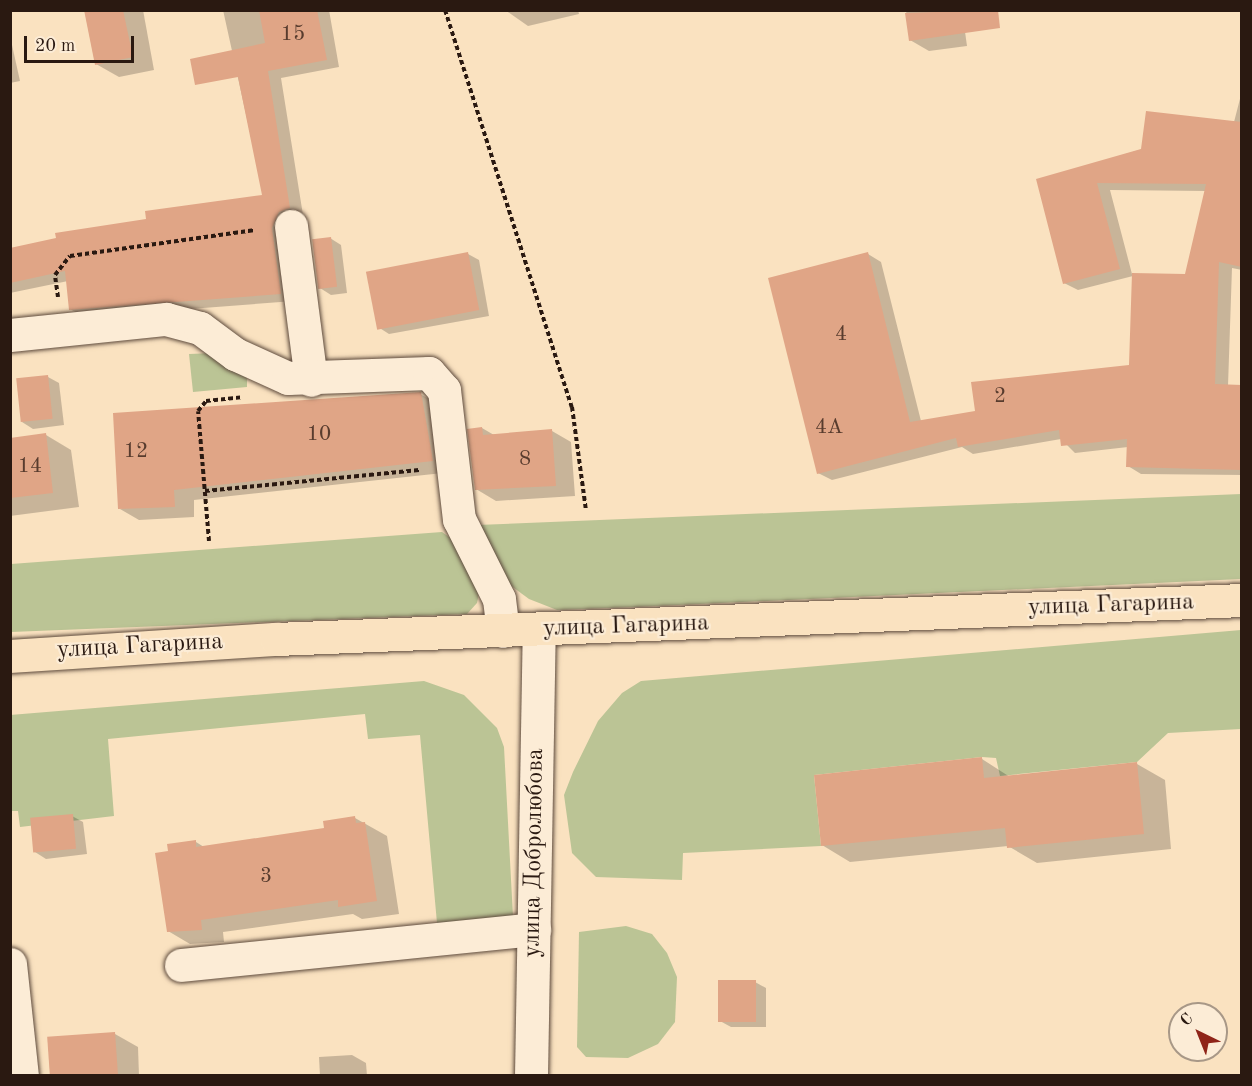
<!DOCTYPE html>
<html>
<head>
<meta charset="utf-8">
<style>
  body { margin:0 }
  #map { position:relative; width:1252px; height:1086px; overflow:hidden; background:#fae2c0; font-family:"Old Standard TT",serif }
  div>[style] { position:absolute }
  .green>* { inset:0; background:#bbc495 }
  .shadow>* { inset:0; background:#0003 }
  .building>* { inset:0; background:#e0a586; transform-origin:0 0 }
  .path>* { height:4px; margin-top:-2px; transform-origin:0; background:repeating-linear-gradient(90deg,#2a1911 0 4.5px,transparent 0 7.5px) }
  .roads { filter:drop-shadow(0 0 2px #5e4b3d) drop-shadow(0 0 2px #5e4b3d) }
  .minor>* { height:33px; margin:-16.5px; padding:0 16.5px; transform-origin:16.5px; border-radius:16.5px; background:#fcecd6 }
  .major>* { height:33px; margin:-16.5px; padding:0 16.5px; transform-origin:16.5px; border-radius:16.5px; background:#fae2c0 }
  span { translate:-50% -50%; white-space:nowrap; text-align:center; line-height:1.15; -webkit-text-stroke:4.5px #fcecd6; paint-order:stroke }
  .number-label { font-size:21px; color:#583c2e }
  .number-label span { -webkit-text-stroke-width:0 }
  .street-label { font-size:24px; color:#2a1911 }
  .frame { position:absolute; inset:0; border:12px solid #2a1911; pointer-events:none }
  .north { position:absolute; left:1168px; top:1002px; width:60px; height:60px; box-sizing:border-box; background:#fcecd6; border:2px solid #a89887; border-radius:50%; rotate:317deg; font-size:16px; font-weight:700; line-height:24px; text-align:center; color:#2a1911 }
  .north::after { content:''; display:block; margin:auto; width:21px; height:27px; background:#8f2418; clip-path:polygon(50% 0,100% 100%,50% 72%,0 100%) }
  .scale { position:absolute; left:24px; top:36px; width:110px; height:27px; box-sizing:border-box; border:3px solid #2a1911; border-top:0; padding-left:8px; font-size:18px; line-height:21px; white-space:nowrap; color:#2a1911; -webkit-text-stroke:4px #fcecd6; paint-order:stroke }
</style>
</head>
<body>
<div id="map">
  <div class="green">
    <div style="clip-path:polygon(214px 353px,247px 374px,247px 387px,193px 392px,189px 354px)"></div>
    <div style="clip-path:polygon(1241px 494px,1241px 579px,635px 607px,557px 610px,529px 599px,510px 585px,477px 525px)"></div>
    <div style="clip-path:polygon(442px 532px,456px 542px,480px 588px,477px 603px,467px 614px,11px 632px,11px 564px)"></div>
    <div style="clip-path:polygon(1241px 630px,1241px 729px,1168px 733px,1137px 762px,1000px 776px,996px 758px,982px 757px,814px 775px,821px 846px,683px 853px,682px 880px,596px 877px,572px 853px,564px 795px,573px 772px,598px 721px,622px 693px,641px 681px)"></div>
    <div style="clip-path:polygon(424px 681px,464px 695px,497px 728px,504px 747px,513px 917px,437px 923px,420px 735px,368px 739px,365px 714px,108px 739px,114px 816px,20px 827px,18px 811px,11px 811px,10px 715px)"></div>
    <div style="clip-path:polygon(626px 926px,652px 934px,667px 953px,677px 977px,675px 1022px,658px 1044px,628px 1058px,586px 1057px,577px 1047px,579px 932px)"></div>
  </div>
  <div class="shadow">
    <div style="clip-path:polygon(86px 10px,143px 10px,154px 70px,119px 77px,96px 64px)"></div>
    <div style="clip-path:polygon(223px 10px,329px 10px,339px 67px,281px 78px,303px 215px,293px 219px,294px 301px,84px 317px,70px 309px,68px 281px,10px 293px,10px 249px,264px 196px)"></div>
    <div style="clip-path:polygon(505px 10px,578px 10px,579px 14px,528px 26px)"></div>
    <div style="clip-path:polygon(906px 10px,962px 10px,967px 46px,929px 51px,910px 40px)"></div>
    <div style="clip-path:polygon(10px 36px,20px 81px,10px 83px)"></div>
    <div style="clip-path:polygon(evenodd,1242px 91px,1242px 270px,1232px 268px,1228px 386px,1242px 386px,1242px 475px,1141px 474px,1128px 466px,1128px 447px,1075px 453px,1061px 439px,973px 454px,962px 447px,832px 480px,818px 473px,868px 254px,881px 262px,921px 421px,977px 412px,1131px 366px,1133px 276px,1078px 290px,1064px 283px,1038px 180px,1234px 122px,1242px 91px,1110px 190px,1206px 191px,1186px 275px,1132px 274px,1110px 190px)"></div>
    <div style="clip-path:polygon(330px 238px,341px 245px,347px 293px,331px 295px,320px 288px)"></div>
    <div style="clip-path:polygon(468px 254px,479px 260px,489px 316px,389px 334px,378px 327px)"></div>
    <div style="clip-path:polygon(48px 377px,59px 383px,64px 425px,33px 429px,22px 422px)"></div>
    <div style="clip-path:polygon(420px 394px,440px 405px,452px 472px,194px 500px,194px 517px,139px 520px,120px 509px)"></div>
    <div style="clip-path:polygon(482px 428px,494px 435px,552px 431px,571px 442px,575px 496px,496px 501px,476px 489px)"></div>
    <div style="clip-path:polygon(46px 435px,71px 450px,79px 507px,10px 516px,10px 440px)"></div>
    <div style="clip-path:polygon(982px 759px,1010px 777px,1137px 764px,1165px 780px,1171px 849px,1037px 863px,1008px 846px,850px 862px,822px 845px)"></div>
    <div style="clip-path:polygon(72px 816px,83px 822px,87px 854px,46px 859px,35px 852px)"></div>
    <div style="clip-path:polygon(355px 818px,387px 836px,399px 914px,362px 919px,353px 914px,223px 932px,224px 942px,190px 944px,168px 931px,170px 852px,196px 842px,204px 847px,326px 829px)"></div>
    <div style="clip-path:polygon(755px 982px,766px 988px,766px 1027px,731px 1027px,720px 1021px)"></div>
    <div style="clip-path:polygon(115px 1034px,138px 1047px,139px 1076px,51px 1076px)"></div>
    <div style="clip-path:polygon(352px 1055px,366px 1063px,367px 1076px,320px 1076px,319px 1057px)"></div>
  </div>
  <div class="building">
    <div style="clip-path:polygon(84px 10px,123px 10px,133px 57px,95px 65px)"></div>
    <div style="clip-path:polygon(259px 10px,317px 10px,327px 60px,268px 71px,290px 208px,279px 212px,272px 228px,281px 294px,69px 310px,65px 271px,10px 283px,10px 248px,56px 238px,55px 233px,146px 219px,145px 211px,262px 195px,238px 77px,195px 85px,190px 59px,265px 43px)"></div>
    <div style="clip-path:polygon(998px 10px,1000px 28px,909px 41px,905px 13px)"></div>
    <div style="clip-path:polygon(1146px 111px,1242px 122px,1242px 267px,1219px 262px,1215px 384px,1242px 385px,1242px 470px,1126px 467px,1127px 439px,1061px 446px,1059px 430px,958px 447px,956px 438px,817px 474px,768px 278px,868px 252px,910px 422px,975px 411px,971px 382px,1129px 365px,1132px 273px,1185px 274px,1206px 184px,1097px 183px,1120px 269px,1063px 284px,1036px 179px,1141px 149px)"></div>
    <div style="left:331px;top:237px;width:50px;height:19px;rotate:83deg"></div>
    <div style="left:468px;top:252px;width:59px;height:104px;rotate:79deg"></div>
    <div style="left:48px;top:375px;width:44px;height:32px;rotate:84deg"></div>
    <div style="clip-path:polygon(421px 392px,433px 461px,174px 490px,175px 507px,118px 509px,113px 413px)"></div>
    <div style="clip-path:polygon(482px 427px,483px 435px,552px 429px,556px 486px,475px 490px,467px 429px)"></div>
    <div style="clip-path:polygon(46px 433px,53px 493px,10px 498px,10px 438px)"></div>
    <div style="clip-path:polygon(982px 757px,984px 778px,1137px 762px,1144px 834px,1007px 848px,1005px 828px,821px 846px,814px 775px)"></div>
    <div style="left:73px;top:814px;width:35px;height:43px;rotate:85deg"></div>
    <div style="clip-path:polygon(355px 816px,356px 823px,365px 822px,377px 901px,338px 907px,338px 900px,201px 920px,202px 930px,167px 932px,155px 853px,168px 851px,167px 844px,196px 840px,196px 847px,324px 828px,323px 821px)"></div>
    <div style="left:718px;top:980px;width:38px;height:42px"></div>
    <div style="left:115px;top:1032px;width:44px;height:68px;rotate:86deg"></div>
  </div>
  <div class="path">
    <div style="left:445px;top:10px;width:417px;rotate:72.3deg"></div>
    <div style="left:572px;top:407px;width:104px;rotate:82.3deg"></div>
    <div style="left:58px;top:297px;width:22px;rotate:-98deg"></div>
    <div style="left:55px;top:275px;width:24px;rotate:-52deg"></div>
    <div style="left:70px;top:256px;width:187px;rotate:-8deg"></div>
    <div style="left:205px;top:491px;width:215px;rotate:-5.6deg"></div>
    <div style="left:209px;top:541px;width:130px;rotate:-94.8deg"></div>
    <div style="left:198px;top:411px;width:13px;rotate:-51deg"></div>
    <div style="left:206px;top:401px;width:37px;rotate:-6deg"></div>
  </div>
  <div class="roads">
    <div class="minor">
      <div style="left:291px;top:226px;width:155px;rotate:82.6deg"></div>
      <div style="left:10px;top:335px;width:157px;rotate:-5.9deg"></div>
      <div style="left:166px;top:319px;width:35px;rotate:15deg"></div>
      <div style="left:200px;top:328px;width:44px;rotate:36.6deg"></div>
      <div style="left:235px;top:354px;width:58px;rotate:24.4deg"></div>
      <div style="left:288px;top:378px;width:141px;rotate:-2deg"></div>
      <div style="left:429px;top:373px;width:23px;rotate:49deg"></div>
      <div style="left:444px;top:390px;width:130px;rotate:83.4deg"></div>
      <div style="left:459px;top:519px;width:89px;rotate:63.4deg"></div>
      <div style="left:499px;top:599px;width:32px;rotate:83deg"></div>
      <div style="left:10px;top:964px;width:113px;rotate:83.9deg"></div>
      <div style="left:181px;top:965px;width:355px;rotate:-5.8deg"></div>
      <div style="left:531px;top:1076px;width:446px;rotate:-89deg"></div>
    </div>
    <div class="major">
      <div style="left:10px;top:656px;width:267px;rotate:-3.7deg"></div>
      <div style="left:276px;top:639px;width:967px;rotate:-2.31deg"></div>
    </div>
  </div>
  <div class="number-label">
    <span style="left:293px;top:35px">15</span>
    <span style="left:841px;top:335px">4</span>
    <span style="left:1000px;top:397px">2</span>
    <span style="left:829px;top:428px">4А</span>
    <span style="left:319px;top:435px">10</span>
    <span style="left:136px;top:452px">12</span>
    <span style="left:525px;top:460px">8</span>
    <span style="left:30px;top:467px">14</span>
    <span style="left:266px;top:877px">3</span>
  </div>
  <div class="street-label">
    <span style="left:1111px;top:606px;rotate:-2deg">улица Гагарина</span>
    <span style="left:626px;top:627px;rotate:-2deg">улица Гагарина</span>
    <span style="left:140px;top:647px;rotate:-3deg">улица Гагарина</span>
    <span style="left:535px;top:853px;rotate:-89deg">улица Добролюбова</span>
  </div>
  <div class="frame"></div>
  <div class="north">С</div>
  <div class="scale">20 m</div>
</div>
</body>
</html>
